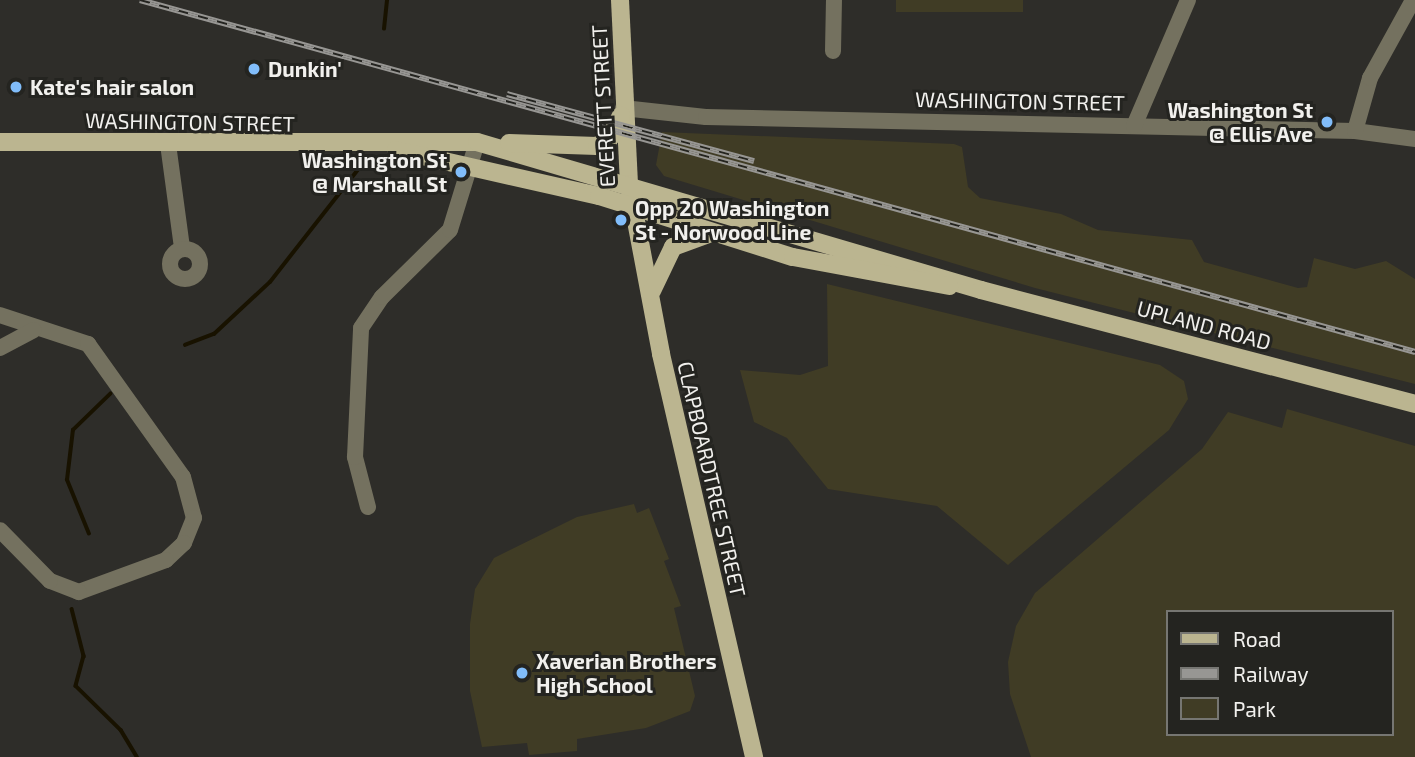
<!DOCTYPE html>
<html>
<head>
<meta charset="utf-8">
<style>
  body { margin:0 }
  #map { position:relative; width:1415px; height:757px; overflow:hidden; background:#2e2d29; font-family:"Exo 2",sans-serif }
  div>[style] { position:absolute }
  .green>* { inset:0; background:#403c25; transform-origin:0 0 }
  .stream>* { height:3.5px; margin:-1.75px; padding:0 1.75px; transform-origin:1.75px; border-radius:1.75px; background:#181200 }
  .minor>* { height:16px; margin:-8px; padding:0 8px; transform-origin:8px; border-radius:8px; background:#74715f }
  .minor>.ring { margin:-8px; padding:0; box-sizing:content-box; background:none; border:16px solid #74715f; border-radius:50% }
  .major>* { height:18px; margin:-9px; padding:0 9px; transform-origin:9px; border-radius:9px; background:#bbb590 }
  .rail>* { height:6px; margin-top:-3px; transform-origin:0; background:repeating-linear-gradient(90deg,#242420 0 10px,#979693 0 20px); box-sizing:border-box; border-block:2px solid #979693 }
  .dots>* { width:19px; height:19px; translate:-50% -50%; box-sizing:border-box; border:4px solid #242420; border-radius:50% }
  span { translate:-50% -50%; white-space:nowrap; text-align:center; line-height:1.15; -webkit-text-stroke:6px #242420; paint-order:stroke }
  .poi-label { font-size:21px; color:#f1f0ed; font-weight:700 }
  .left { translate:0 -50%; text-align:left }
  .right { translate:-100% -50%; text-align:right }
  .street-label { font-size:21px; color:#f1f0ed }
  .legend { position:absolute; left:1166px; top:610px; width:228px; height:126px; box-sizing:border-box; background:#242420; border:2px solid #767672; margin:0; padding:9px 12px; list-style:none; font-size:21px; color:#f1f0ed }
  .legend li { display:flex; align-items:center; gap:14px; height:35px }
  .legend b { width:35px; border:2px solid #767672 }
</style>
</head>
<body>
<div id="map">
  <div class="green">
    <div style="left:896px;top:0;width:127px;height:12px"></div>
    <div style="clip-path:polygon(662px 132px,954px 144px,962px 147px,968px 187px,980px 198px,1061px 214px,1098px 230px,1192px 240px,1204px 262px,1298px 288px,1307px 287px,1314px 258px,1355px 269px,1386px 261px,1415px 279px,1415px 384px,1035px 288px,664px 176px,656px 165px)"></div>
    <div style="clip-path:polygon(827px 284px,1160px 365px,1184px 381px,1188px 399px,1169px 430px,1008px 565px,937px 506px,828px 489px,787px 438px,754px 422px,740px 370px,800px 375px,828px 366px)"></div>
    <div style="clip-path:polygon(evenodd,1287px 409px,1415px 446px,1415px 757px,1031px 757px,1010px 694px,1008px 662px,1016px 626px,1035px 593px,1202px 449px,1228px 412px,1282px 428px,1287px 409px,1168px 612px,1392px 612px,1392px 734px,1168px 734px,1168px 612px)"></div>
    <div style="clip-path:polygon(634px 504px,637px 513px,649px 508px,669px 559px,664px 561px,681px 606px,674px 608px,695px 696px,690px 711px,646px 728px,577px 739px,577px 751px,529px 755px,527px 743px,482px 747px,470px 691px,470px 624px,475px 589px,494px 558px,577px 517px)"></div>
  </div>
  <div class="stream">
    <div style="left:384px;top:29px;width:29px;rotate:-84deg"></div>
    <div style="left:185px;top:345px;width:31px;rotate:-21deg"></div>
    <div style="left:214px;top:334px;width:76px;rotate:-42.9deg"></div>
    <div style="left:270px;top:282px;width:147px;rotate:-51.9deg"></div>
    <div style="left:89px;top:534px;width:58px;rotate:-112.2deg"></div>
    <div style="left:67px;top:480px;width:50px;rotate:-83.2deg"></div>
    <div style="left:73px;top:430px;width:52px;rotate:-44.2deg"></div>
    <div style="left:72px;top:609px;width:49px;rotate:75.7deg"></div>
    <div style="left:84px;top:656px;width:31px;rotate:105deg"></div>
    <div style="left:76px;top:686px;width:63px;rotate:44.4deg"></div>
    <div style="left:121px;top:730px;width:31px;rotate:59deg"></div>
  </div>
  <div class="minor">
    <div style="left:833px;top:51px;width:51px;rotate:-88.9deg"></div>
    <div style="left:623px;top:108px;width:83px;rotate:6.2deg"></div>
    <div style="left:706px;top:117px;width:649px;rotate:1.24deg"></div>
    <div style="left:1355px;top:131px;width:61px;rotate:7.6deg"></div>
    <div style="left:1134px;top:126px;width:137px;rotate:-66.8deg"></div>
    <div style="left:1355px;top:131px;width:55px;rotate:-74.2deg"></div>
    <div style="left:1370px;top:78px;width:89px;rotate:-61.1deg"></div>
    <div style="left:168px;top:144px;width:105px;rotate:82.3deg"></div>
    <div class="ring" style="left:170px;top:249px;width:14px;height:14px"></div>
    <div style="left:0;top:315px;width:93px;rotate:18.2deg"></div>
    <div style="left:88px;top:344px;width:163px;rotate:54.5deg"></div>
    <div style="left:183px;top:477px;width:42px;rotate:75deg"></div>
    <div style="left:194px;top:518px;width:27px;rotate:112deg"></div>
    <div style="left:184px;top:543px;width:25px;rotate:137deg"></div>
    <div style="left:166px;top:560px;width:93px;rotate:159.8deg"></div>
    <div style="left:79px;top:592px;width:31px;rotate:-159deg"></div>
    <div style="left:50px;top:581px;width:71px;rotate:-134.4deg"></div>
    <div style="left:0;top:348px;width:38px;rotate:-28deg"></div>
    <div style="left:368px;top:507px;width:52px;rotate:-104.6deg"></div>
    <div style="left:355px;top:457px;width:129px;rotate:-87.3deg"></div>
    <div style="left:361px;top:328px;width:37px;rotate:-56deg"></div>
    <div style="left:382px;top:297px;width:95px;rotate:-44.6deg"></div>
    <div style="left:450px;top:230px;width:92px;rotate:-72.9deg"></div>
  </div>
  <div class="major">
    <div style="left:620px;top:0;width:184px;rotate:87.2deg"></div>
    <div style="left:629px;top:184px;width:173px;rotate:79.3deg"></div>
    <div style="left:661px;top:354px;width:414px;rotate:77deg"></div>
    <div style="left:0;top:142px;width:477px"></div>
    <div style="left:477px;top:142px;width:525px;rotate:16.36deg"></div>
    <div style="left:981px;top:290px;width:449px;rotate:14.7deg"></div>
    <div style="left:509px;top:143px;width:88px;rotate:2deg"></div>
    <div style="left:597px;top:146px;width:15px;rotate:-32deg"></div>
    <div style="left:610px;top:138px;width:25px;rotate:-64deg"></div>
    <div style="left:396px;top:150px;width:208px;rotate:12.8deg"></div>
    <div style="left:599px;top:196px;width:203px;rotate:17.5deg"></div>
    <div style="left:793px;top:257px;width:159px;rotate:10.5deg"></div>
    <div style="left:652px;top:291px;width:49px;rotate:-64.5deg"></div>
    <div style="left:673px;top:247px;width:37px;rotate:-20deg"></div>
  </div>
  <div class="rail">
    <div style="left:140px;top:0;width:1323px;rotate:15.43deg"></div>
    <div style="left:507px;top:94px;width:256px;rotate:15.2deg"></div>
  </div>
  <div class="dots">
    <div style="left:254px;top:69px;background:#81bdfa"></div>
    <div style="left:16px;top:87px;background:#81bdfa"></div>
    <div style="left:1327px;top:122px;background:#81bdfa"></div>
    <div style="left:461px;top:172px;background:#81bdfa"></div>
    <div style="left:621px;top:220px;background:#81bdfa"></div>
    <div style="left:522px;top:673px;background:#81bdfa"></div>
  </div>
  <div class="poi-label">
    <span class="left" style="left:268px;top:69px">Dunkin'</span>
    <span class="left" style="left:30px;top:87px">Kate's hair salon</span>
    <span class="right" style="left:1313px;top:122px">Washington St<br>@ Ellis Ave</span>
    <span class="right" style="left:447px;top:172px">Washington St<br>@ Marshall St</span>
    <span class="left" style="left:635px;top:220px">Opp 20 Washington<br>St - Norwood Line</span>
    <span class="left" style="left:536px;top:673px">Xaverian Brothers<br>High School</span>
  </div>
  <div class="street-label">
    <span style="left:1020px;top:101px;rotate:1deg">WASHINGTON STREET</span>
    <span style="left:603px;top:106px;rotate:-93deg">EVERETT STREET</span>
    <span style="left:190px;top:122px;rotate:1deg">WASHINGTON STREET</span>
    <span style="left:1204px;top:325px;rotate:15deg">UPLAND ROAD</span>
    <span style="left:712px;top:479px;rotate:77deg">CLAPBOARDTREE STREET</span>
  </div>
  <ul class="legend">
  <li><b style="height:9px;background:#bbb590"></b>Road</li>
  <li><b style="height:9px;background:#979693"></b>Railway</li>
  <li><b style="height:19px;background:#403c25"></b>Park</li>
  </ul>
</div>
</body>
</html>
